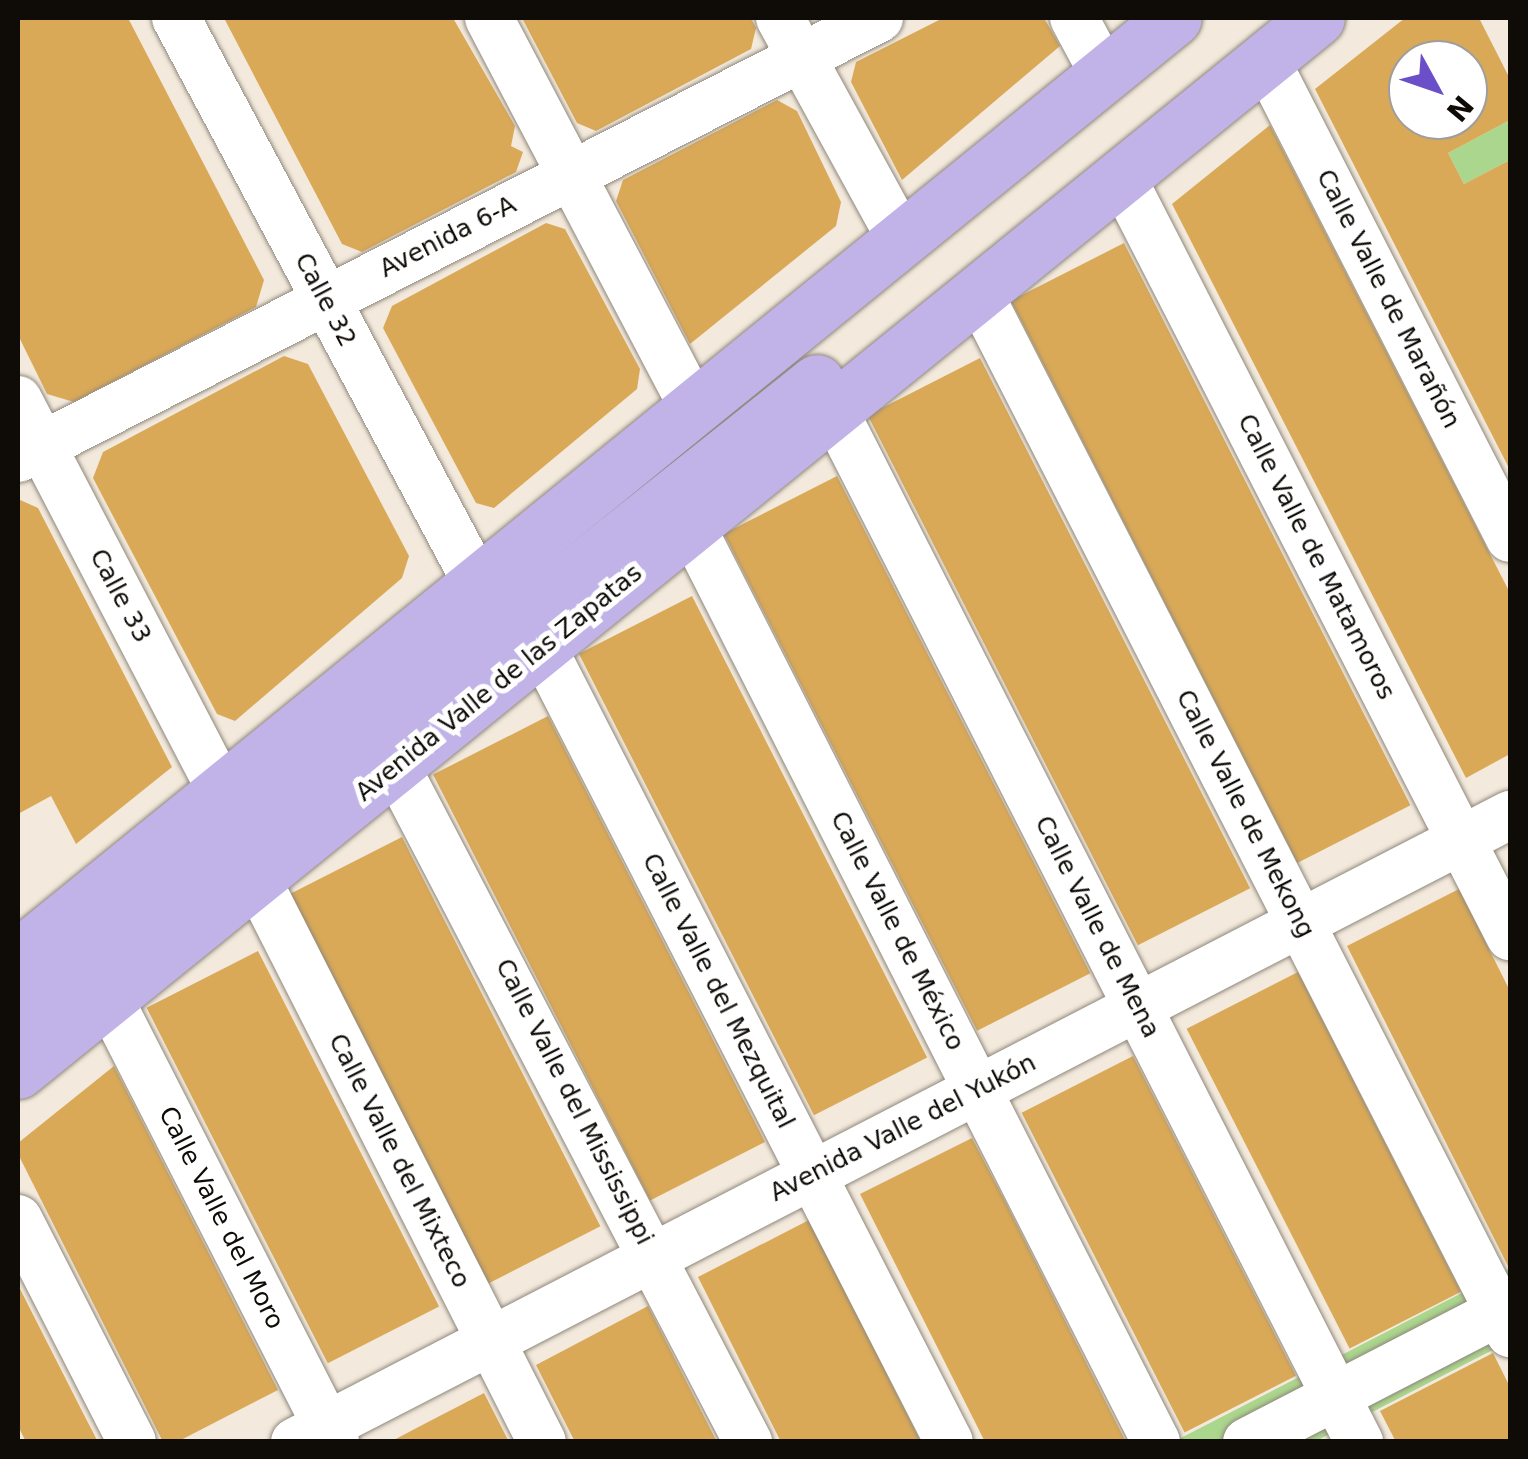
<!DOCTYPE html>
<html>
<head>
<meta charset="utf-8">
<style>
  body { margin:0 }
  #map { position:relative; width:1528px; height:1459px; overflow:hidden; background:#f3eadd; font-family:"DejaVu Sans",sans-serif }
  div>[style] { position:absolute }
  .green>* { inset:0; background:#abd68d }
  .building>* { inset:0; background:#d9a958; transform-origin:0 0 }
  .roads { filter:drop-shadow(0 0 2px #8f877b) drop-shadow(0 0 2px #8f877b) }
  .minor>* { height:48px; margin:-24px; padding:0 24px; transform-origin:24px; border-radius:24px; background:#fff }
  .major>* { height:55px; margin:-27.5px; padding:0 27.5px; transform-origin:27.5px; border-radius:27.5px; background:#c1b2e8 }
  span { translate:-50% -50%; white-space:nowrap; text-align:center; line-height:1.15; -webkit-text-stroke:10px #fff; paint-order:stroke }
  .street-label { font-size:25px; color:#0f0c08 }
  .frame { position:absolute; inset:0; border:20px solid #0f0c08; pointer-events:none }
  .north { position:absolute; left:1388px; top:40px; width:100px; height:100px; box-sizing:border-box; background:#fff; border:2px solid #9f9e9c; border-radius:50%; rotate:130deg; font-size:28px; font-weight:700; line-height:40px; text-align:center; color:#0f0c08 }
  .north::after { content:''; display:block; margin:auto; width:35px; height:45px; background:#6b4fc8; clip-path:polygon(50% 0,100% 100%,50% 72%,0 100%) }
</style>
</head>
<body>
<div id="map">
  <div class="green">
    <div style="clip-path:polygon(1510px 120px,1510px 160px,1464px 184px,1448px 153px)"></div>
    <div style="clip-path:polygon(1510px 1268px,1510px 1341px,1316px 1441px,1173px 1442px)"></div>
  </div>
  <div class="building">
    <div style="clip-path:polygon(18px 18px,128px 18px,264px 280px,256px 307px,74px 402px,47px 394px,18px 335px)"></div>
    <div style="clip-path:polygon(224px 18px,453px 18px,515px 126px,511px 146px,523px 152px,516px 172px,362px 252px,342px 244px)"></div>
    <div style="clip-path:polygon(522px 18px,751px 18px,756px 28px,751px 49px,596px 131px,577px 123px)"></div>
    <div style="clip-path:polygon(943px 18px,1044px 18px,1060px 46px,902px 180px,851px 82px,856px 62px)"></div>
    <div style="clip-path:polygon(evenodd,1405px 18px,1479px 18px,1510px 79px,1510px 120px,1448px 153px,1464px 184px,1510px 160px,1510px 470px,1315px 89px,1405px 18px,1408px 60px,1468px 60px,1468px 120px,1408px 120px,1408px 60px)"></div>
    <div style="clip-path:polygon(777px 100px,797px 111px,841px 202px,836px 226px,690px 344px,616px 201px,623px 180px)"></div>
    <div style="clip-path:polygon(1270px 125px,1510px 593px,1510px 754px,1466px 778px,1172px 204px)"></div>
    <div style="clip-path:polygon(546px 223px,565px 229px,640px 369px,637px 389px,494px 508px,476px 503px,383px 328px,392px 306px)"></div>
    <div style="left:1124px;top:243px;width:631px;height:127px;rotate:63deg"></div>
    <div style="clip-path:polygon(284px 356px,308px 364px,409px 556px,402px 578px,235px 721px,217px 714px,93px 478px,103px 452px)"></div>
    <div style="left:980px;top:358px;width:595px;height:126px;rotate:63deg"></div>
    <div style="left:837px;top:476px;width:558px;height:127px;rotate:63deg"></div>
    <div style="clip-path:polygon(18px 499px,38px 508px,172px 767px,76px 844px,51px 796px,18px 814px)"></div>
    <div style="left:692px;top:596px;width:518px;height:127px;rotate:63deg"></div>
    <div style="left:548px;top:716px;width:478px;height:129px;rotate:63deg"></div>
    <div style="left:402px;top:837px;width:437px;height:128px;rotate:63deg"></div>
    <div style="clip-path:polygon(1459px 889px,1510px 991px,1510px 1270px,1347px 946px)"></div>
    <div style="left:258px;top:951px;width:399px;height:125px;rotate:63deg"></div>
    <div style="left:1298px;top:972px;width:359px;height:125px;rotate:63deg"></div>
    <div style="left:1133px;top:1056px;width:359px;height:125px;rotate:63deg"></div>
    <div style="clip-path:polygon(114px 1066px,278px 1390px,177px 1442px,163px 1442px,18px 1154px,18px 1143px)"></div>
    <div style="clip-path:polygon(972px 1138px,1006px 1203px,1126px 1442px,985px 1442px,974px 1420px,860px 1194px)"></div>
    <div style="clip-path:polygon(809px 1220px,921px 1442px,781px 1442px,698px 1277px)"></div>
    <div style="clip-path:polygon(18px 1285px,83px 1413px,98px 1442px,26px 1442px,18px 1426px)"></div>
    <div style="clip-path:polygon(648px 1306px,717px 1442px,575px 1442px,536px 1365px)"></div>
    <div style="clip-path:polygon(1493px 1353px,1510px 1387px,1510px 1442px,1396px 1442px,1380px 1411px)"></div>
    <div style="clip-path:polygon(484px 1393px,509px 1442px,390px 1442px,428px 1422px)"></div>
  </div>
  <div class="roads">
    <div class="minor">
      <div style="left:176px;top:18px;width:638px;rotate:61.95deg"></div>
      <div style="left:489px;top:18px;width:436px;rotate:62.3deg"></div>
      <div style="left:780px;top:18px;width:252px;rotate:61.3deg"></div>
      <div style="left:1074px;top:18px;width:64px;rotate:61.8deg"></div>
      <div style="left:1265px;top:59px;width:538px;rotate:62.91deg"></div>
      <div style="left:1122px;top:178px;width:852px;rotate:62.89deg"></div>
      <div style="left:979px;top:294px;width:1167px;rotate:62.93deg"></div>
      <div style="left:18px;top:400px;width:443px;rotate:62.5deg"></div>
      <div style="left:835px;top:413px;width:1155px;rotate:63.01deg"></div>
      <div style="left:18px;top:458px;width:967px;rotate:-27.07deg"></div>
      <div style="left:692px;top:528px;width:1025px;rotate:63.08deg"></div>
      <div style="left:542px;top:647px;width:893px;rotate:62.89deg"></div>
      <div style="left:395px;top:765px;width:764px;rotate:62.46deg"></div>
      <div style="left:257px;top:880px;width:630px;rotate:63.11deg"></div>
      <div style="left:107px;top:995px;width:502px;rotate:62.98deg"></div>
      <div style="left:18px;top:1219px;width:250px;rotate:62.9deg"></div>
      <div style="left:295px;top:1442px;width:1367px;rotate:-27.3deg"></div>
      <div style="left:1247px;top:1442px;width:296px;rotate:-27.3deg"></div>
    </div>
    <div class="major">
      <div style="left:18px;top:957px;width:1489px;rotate:-39.09deg"></div>
      <div style="left:18px;top:1018px;width:1021px;rotate:-38.52deg"></div>
      <div style="left:18px;top:1071px;width:1672px;rotate:-39.03deg"></div>
    </div>
  </div>
  <div class="street-label">
    <span style="left:448px;top:237px;rotate:-27deg">Avenida 6-A</span>
    <span style="left:1388px;top:299px;rotate:63deg">Calle Valle de Marañón</span>
    <span style="left:325px;top:300px;rotate:62deg">Calle 32</span>
    <span style="left:1316px;top:557px;rotate:63deg">Calle Valle de Matamoros</span>
    <span style="left:120px;top:596px;rotate:62deg">Calle 33</span>
    <span style="left:499px;top:683px;rotate:-39deg">Avenida Valle de las Zapatas</span>
    <span style="left:1245px;top:814px;rotate:63deg">Calle Valle de Mekong</span>
    <span style="left:1097px;top:927px;rotate:63deg">Calle Valle de Mena</span>
    <span style="left:897px;top:931px;rotate:63deg">Calle Valle de México</span>
    <span style="left:718px;top:991px;rotate:63deg">Calle Valle del Mezquital</span>
    <span style="left:574px;top:1102px;rotate:63deg">Calle Valle del Mississippi</span>
    <span style="left:903px;top:1128px;rotate:-27deg">Avenida Valle del Yukón</span>
    <span style="left:399px;top:1161px;rotate:63deg">Calle Valle del Mixteco</span>
    <span style="left:221px;top:1218px;rotate:63deg">Calle Valle del Moro</span>
  </div>
  <div class="frame"></div>
  <div class="north">N</div>
</div>
</body>
</html>
